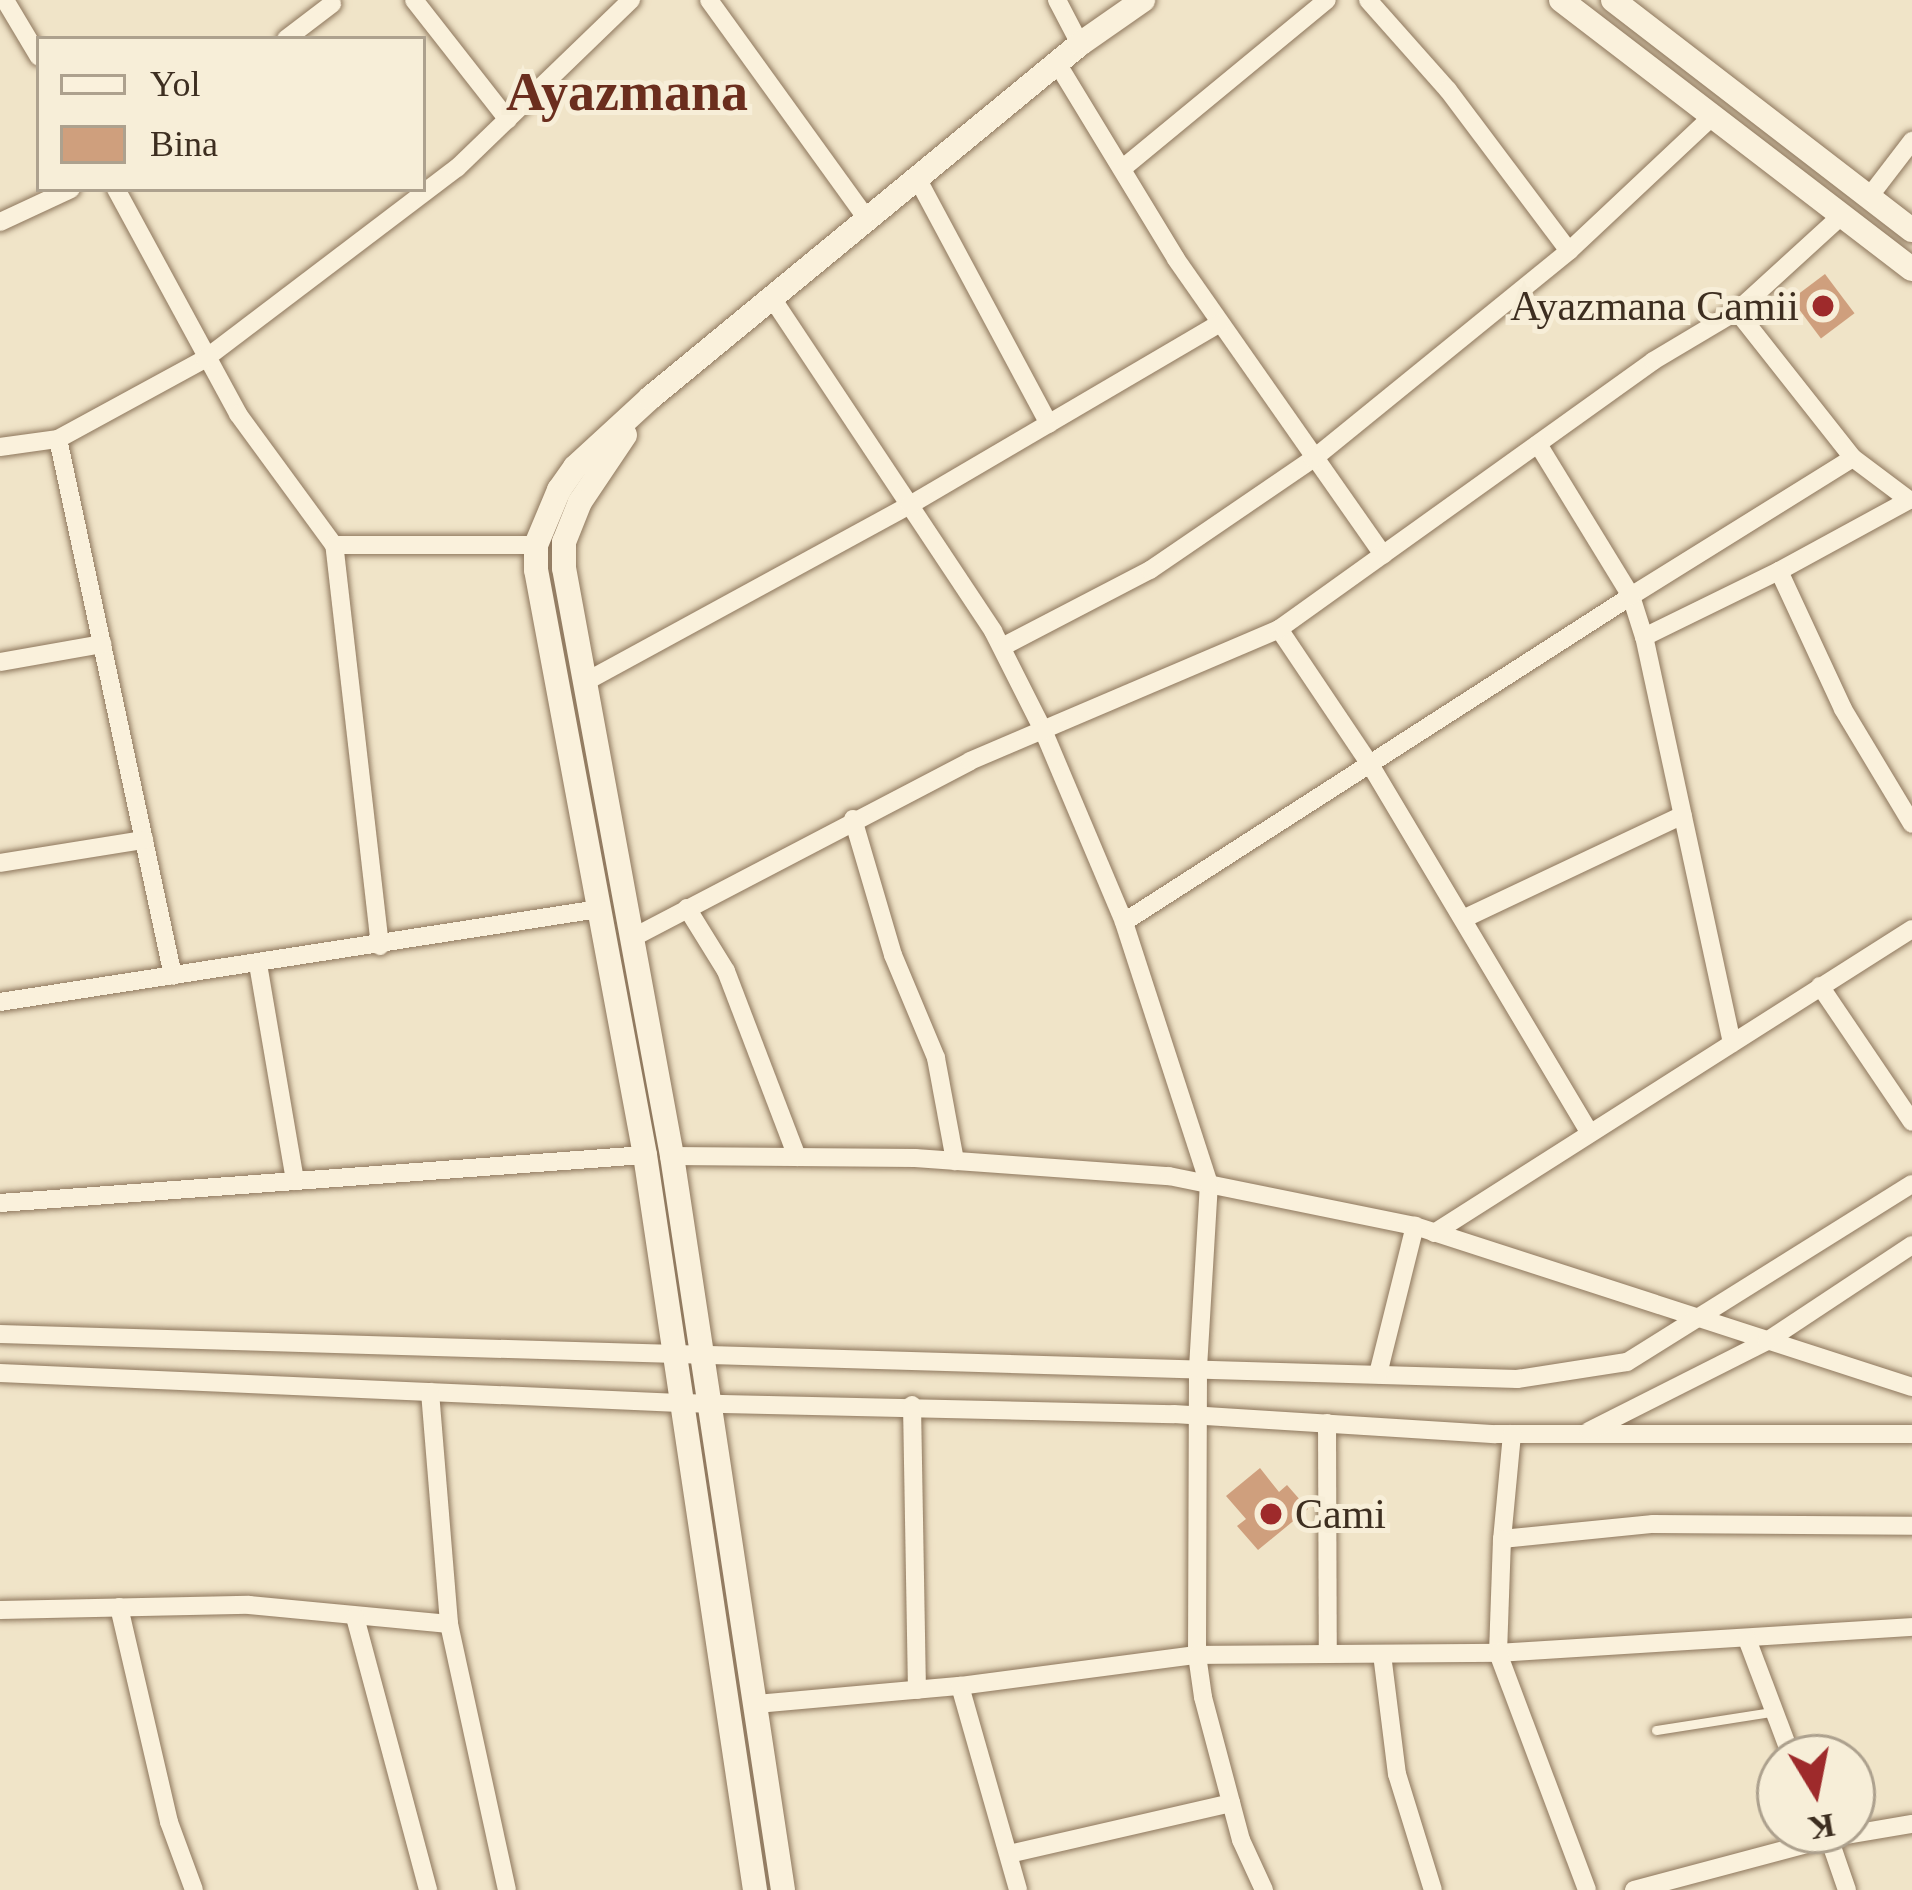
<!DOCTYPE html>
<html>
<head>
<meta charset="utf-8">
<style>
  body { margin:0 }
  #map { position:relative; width:1912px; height:1890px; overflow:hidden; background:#f0e4c8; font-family:Georgia,serif }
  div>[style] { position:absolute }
  .building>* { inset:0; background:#cf9f7d; transform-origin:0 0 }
  .roads { filter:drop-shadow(0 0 3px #8d765c) drop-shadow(0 0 3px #8d765c) }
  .service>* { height:9px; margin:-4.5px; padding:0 4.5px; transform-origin:4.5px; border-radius:4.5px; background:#faf1dc }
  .minor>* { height:18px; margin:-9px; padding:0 9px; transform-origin:9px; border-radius:9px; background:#faf1dc }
  .secondary>* { height:24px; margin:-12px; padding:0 12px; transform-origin:12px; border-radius:12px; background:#faf1dc }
  .dots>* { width:33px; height:33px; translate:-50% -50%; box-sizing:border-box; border:6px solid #f7eed8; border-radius:50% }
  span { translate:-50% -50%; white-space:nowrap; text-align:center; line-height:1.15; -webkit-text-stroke:10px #f7eed8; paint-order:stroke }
  .poi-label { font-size:42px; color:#3d2e20 }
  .right { translate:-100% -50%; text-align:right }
  .left { translate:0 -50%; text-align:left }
  .district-label { font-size:54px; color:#6b2e1e; font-weight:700 }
  .legend { position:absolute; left:36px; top:36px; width:390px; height:156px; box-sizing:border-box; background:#f7eed8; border:3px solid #ada18e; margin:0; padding:15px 21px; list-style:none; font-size:36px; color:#3d2e20 }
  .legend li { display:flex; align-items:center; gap:24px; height:60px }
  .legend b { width:60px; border:3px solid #ada18e }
  .north { position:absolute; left:1756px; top:1734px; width:120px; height:120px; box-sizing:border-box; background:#f7eed8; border:3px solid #ada18e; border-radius:50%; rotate:170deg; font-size:33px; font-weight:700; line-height:48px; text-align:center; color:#3d2e20 }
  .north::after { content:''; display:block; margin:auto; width:42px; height:54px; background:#9e2a2b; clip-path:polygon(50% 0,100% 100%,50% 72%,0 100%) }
</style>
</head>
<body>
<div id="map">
  <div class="building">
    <div style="left:1825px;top:274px;width:49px;height:42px;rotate:53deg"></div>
    <div style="clip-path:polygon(1260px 1468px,1279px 1492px,1287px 1485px,1308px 1509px,1258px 1550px,1237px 1526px,1246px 1519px,1226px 1496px)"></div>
  </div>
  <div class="roads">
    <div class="service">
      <div style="left:1656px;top:1730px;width:116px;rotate:-8.9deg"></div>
    </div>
    <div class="minor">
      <div style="left:5px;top:0;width:66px;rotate:59.2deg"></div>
      <div style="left:414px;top:0;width:152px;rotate:51.9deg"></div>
      <div style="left:709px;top:0;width:270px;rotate:54.2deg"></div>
      <div style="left:1057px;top:0;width:50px;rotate:62.4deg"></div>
      <div style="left:1368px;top:0;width:120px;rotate:48.4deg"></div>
      <div style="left:1448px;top:90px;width:201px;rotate:53.1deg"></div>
      <div style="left:286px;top:39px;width:58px;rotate:-37.3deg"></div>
      <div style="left:1057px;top:63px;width:229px;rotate:58.7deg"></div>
      <div style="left:1176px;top:259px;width:361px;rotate:55deg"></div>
      <div style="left:1123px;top:168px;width:264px;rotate:-39.5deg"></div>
      <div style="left:917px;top:178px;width:279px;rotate:61.8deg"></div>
      <div style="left:116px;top:189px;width:256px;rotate:61.5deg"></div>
      <div style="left:238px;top:414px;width:162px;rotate:53.8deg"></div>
      <div style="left:1869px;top:197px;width:71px;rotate:-52.5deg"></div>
      <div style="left:0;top:222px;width:78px;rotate:-24.9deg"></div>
      <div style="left:772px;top:298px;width:400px;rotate:56.4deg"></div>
      <div style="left:993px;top:631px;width:111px;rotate:63.2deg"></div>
      <div style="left:1043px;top:730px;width:208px;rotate:67.1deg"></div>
      <div style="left:58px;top:439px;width:549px;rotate:77.91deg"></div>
      <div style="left:0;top:447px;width:59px;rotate:-7.9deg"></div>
      <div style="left:58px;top:439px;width:167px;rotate:-28.6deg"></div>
      <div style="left:205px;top:359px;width:316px;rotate:-37.2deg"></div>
      <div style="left:457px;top:168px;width:242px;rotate:-44deg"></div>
      <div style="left:1779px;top:571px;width:148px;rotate:-28.6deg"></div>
      <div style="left:1909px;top:500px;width:70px;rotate:-143.1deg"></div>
      <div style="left:1279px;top:629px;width:165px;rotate:56.1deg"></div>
      <div style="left:1371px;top:766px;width:427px;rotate:59.2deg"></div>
      <div style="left:1644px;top:637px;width:43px;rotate:-107.6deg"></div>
      <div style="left:1631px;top:596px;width:261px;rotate:-31.9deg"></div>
      <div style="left:1853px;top:458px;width:187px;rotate:-128.3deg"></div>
      <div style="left:1737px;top:311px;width:142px;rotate:-42.4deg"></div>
      <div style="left:1002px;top:647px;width:167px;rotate:-27.5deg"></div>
      <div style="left:1150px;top:570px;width:197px;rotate:-34.3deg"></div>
      <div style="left:1313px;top:459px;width:330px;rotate:-39.1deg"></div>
      <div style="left:1569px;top:251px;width:197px;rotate:-43.2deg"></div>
      <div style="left:0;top:662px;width:104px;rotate:-10deg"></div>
      <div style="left:585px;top:682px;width:370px;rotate:-28.6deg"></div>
      <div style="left:910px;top:505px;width:359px;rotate:-30.4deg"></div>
      <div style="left:853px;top:819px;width:142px;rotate:73.6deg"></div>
      <div style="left:893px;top:955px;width:112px;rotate:67.3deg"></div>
      <div style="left:936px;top:1058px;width:105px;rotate:79.5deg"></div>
      <div style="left:0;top:863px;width:146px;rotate:-9.1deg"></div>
      <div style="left:687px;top:908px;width:74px;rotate:58.2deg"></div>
      <div style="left:726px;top:971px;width:199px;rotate:69.1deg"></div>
      <div style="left:1463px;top:919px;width:243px;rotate:-25.3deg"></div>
      <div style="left:634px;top:937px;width:379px;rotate:-27.6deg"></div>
      <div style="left:970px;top:761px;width:336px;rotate:-23.1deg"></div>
      <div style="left:1279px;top:629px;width:460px;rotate:-35.6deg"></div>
      <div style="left:1653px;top:361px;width:98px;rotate:-30.8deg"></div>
      <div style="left:380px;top:946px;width:404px;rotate:-96.5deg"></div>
      <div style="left:334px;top:545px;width:202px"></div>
      <div style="left:258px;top:964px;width:220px;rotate:80.3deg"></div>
      <div style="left:1820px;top:986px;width:164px;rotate:55.9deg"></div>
      <div style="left:0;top:1002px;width:606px;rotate:-8.83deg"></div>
      <div style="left:1732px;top:1043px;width:415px;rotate:-102.2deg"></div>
      <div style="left:1644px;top:637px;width:150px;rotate:-26.1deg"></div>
      <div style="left:1779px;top:571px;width:152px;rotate:65.1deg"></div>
      <div style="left:1843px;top:709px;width:134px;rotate:59deg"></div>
      <div style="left:672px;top:1156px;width:243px;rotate:0.5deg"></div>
      <div style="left:915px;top:1158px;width:255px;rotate:4.1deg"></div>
      <div style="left:1169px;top:1176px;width:251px;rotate:11.5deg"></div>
      <div style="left:1415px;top:1226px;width:522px;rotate:17.95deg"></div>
      <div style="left:0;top:1203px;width:647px;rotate:-4.26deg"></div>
      <div style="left:1434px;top:1233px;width:566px;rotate:-32.46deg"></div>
      <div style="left:0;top:1334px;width:1518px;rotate:1.7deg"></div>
      <div style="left:1517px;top:1379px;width:111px;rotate:-8.8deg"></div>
      <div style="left:1627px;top:1362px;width:336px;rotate:-32deg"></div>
      <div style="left:0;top:1373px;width:680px;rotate:2.53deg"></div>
      <div style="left:679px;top:1403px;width:495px;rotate:1.3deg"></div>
      <div style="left:1174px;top:1414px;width:322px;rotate:3.6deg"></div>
      <div style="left:1495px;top:1434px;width:417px"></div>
      <div style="left:1378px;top:1374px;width:153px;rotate:-76deg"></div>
      <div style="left:430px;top:1392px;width:233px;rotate:85.3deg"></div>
      <div style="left:449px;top:1624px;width:272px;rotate:77.7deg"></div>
      <div style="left:912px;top:1405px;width:285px;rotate:89deg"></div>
      <div style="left:1327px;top:1423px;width:231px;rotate:89.8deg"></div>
      <div style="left:1589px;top:1431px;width:199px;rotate:-26.8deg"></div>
      <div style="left:1767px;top:1341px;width:174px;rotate:-33.5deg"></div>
      <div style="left:1512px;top:1434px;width:105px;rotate:95.4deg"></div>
      <div style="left:1502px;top:1539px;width:152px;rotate:-5.7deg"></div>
      <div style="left:1653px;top:1524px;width:259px;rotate:0.4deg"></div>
      <div style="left:1502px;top:1539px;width:114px;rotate:92deg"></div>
      <div style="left:1498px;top:1653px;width:415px;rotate:-3.6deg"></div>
      <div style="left:119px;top:1607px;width:221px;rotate:76.9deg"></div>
      <div style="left:169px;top:1822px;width:72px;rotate:69.8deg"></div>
      <div style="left:0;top:1610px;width:249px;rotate:-1.2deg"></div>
      <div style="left:249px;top:1605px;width:201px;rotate:5.4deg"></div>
      <div style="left:355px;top:1617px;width:283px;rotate:75deg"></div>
      <div style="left:1747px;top:1639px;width:127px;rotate:69.3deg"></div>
      <div style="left:1382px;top:1654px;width:121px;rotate:82.9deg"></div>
      <div style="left:1397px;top:1774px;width:121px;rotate:72.8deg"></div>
      <div style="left:960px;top:1686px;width:212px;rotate:74.1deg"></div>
      <div style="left:757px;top:1704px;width:204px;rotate:-5.1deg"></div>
      <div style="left:960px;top:1686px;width:239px;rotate:-7.5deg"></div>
      <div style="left:1197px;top:1655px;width:287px;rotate:-89.8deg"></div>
      <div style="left:1198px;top:1368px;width:184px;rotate:-86.6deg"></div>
      <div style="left:1209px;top:1184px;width:275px;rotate:-108deg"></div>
      <div style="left:1124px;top:922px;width:603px;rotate:-32.74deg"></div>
      <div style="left:1631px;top:596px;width:178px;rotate:-121.5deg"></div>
      <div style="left:1825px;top:1830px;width:9px;rotate:63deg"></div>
      <div style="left:1829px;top:1838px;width:84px;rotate:-9.6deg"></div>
      <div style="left:1009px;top:1854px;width:228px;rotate:-12.9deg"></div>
      <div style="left:1264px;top:1890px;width:55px;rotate:-114.7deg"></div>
      <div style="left:1241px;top:1840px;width:148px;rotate:-104.9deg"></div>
      <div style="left:1203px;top:1697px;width:42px;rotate:-98.1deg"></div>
      <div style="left:1197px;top:1655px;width:301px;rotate:-0.4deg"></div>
      <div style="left:1498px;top:1653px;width:253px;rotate:69.4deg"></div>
      <div style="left:1634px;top:1890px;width:202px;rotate:-14.9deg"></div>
      <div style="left:1829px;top:1838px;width:55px;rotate:70.9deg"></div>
    </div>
    <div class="secondary">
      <div style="left:1561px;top:0;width:442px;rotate:37.5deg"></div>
      <div style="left:1613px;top:0;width:377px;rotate:37.6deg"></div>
      <div style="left:625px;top:435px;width:81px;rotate:123.9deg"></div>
      <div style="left:580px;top:502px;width:43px;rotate:111.8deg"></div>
      <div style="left:564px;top:542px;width:26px;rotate:90deg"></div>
      <div style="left:564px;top:568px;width:598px;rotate:79.59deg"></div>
      <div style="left:672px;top:1156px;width:742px;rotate:81.4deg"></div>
      <div style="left:755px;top:1890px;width:743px;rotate:-98.51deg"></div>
      <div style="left:645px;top:1155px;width:595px;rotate:-100.55deg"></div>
      <div style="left:536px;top:570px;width:25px;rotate:-90deg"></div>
      <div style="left:536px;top:545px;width:60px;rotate:-67.3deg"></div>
      <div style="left:559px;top:490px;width:28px;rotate:-55deg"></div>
      <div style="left:575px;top:467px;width:102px;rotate:-42.6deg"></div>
      <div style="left:650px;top:398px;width:557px;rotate:-39.46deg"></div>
      <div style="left:1080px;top:44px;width:77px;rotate:-34.9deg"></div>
    </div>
  </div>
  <div class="dots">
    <div style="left:1823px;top:306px;background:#9e2a2b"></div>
    <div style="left:1271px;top:1514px;background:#9e2a2b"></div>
  </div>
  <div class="poi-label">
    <span class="right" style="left:1799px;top:306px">Ayazmana Camii</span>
    <span class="left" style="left:1295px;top:1514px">Cami</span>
  </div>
  <div class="district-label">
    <span style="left:627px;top:92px">Ayazmana</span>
  </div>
  <ul class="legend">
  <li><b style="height:15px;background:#faf1dc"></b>Yol</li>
  <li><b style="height:33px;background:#cf9f7d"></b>Bina</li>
  </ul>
  <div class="north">K</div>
</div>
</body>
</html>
